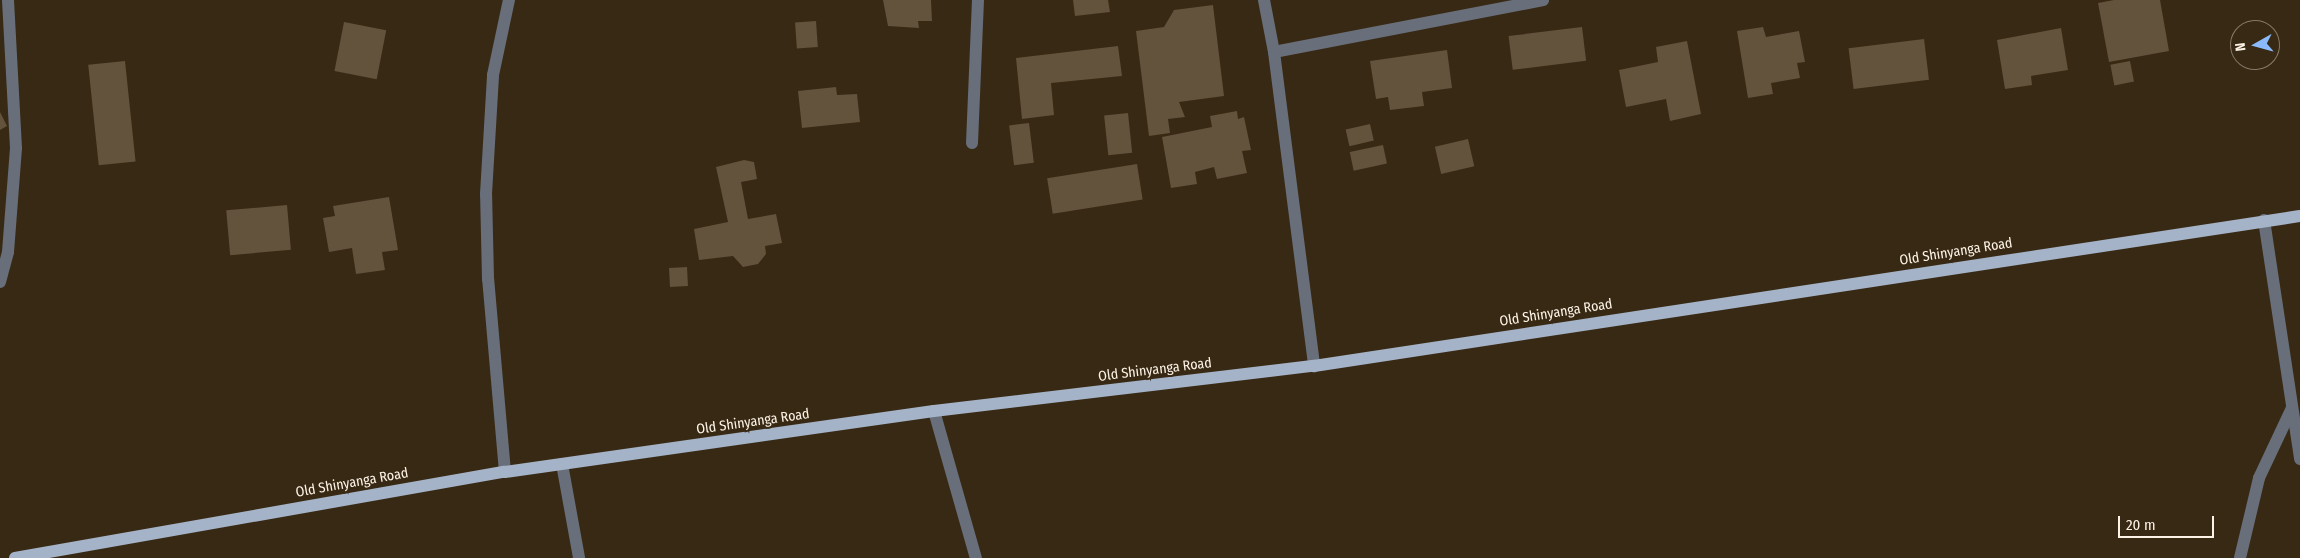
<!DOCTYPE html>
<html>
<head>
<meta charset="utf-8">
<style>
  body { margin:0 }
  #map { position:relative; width:2300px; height:558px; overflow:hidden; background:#382914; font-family:"Fira Sans Condensed",sans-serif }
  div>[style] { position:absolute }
  .building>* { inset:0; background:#63523c; transform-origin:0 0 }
  .minor>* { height:12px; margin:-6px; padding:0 6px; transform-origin:6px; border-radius:6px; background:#686f7a }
  .major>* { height:12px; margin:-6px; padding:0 6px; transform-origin:6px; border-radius:6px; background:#a4b3c7 }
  span { translate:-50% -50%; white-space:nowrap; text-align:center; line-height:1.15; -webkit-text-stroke:4px #382914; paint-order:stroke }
  .street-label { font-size:14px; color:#fcf2e5 }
  .north { position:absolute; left:2230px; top:20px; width:50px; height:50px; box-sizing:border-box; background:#382914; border:1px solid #867968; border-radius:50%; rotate:263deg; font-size:14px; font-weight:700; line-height:20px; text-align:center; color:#fcf2e5 }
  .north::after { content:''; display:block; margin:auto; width:18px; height:22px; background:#8abafc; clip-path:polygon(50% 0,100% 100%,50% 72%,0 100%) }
  .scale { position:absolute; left:2118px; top:516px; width:96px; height:22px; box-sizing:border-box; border:2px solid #fcf2e5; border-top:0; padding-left:6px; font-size:15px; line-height:18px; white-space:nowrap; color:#fcf2e5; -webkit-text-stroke:4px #382914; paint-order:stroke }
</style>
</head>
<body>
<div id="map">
  <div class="building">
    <div style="clip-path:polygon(883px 0,931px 0,932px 21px,918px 21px,919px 28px,888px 26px)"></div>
    <div style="clip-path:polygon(1073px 0,1108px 0,1110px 12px,1075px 16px)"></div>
    <div style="clip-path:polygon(2114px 0,2160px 0,2169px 51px,2109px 62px,2098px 3px)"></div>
    <div style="clip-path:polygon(1213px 5px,1224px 96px,1179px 102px,1185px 117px,1168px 119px,1170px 133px,1149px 136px,1136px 31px,1164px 27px,1174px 10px)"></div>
    <div style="left:816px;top:21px;width:26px;height:21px;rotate:86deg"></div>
    <div style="left:344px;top:22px;width:43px;height:50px;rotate:11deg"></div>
    <div style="left:1582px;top:27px;width:34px;height:74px;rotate:83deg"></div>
    <div style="clip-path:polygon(1763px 27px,1766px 37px,1799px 31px,1805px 62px,1797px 63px,1800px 78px,1771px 83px,1773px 94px,1748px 98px,1737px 31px)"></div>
    <div style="clip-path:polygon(2061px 28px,2068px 70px,2031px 76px,2032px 85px,2005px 89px,1997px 40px)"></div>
    <div style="left:1924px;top:39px;width:41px;height:76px;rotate:83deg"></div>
    <div style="clip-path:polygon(1687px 41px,1701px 114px,1670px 121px,1666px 99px,1626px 107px,1619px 70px,1658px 62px,1656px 47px)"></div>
    <div style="clip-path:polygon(1118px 46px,1122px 76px,1051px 83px,1054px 115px,1022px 119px,1016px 58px)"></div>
    <div style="clip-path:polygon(1447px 50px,1452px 88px,1422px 92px,1424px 106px,1390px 110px,1388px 97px,1376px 99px,1370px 61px)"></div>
    <div style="left:125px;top:61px;width:101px;height:37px;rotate:84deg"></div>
    <div style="left:2130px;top:61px;width:21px;height:20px;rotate:79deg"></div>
    <div style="clip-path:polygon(836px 87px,837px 95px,857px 94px,860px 122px,802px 128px,798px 91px)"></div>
    <div style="clip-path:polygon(1237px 111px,1238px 119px,1244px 117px,1251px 150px,1242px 151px,1247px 173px,1217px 179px,1214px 167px,1195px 172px,1197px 184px,1171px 188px,1162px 137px,1212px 127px,1210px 116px)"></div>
    <div style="clip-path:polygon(0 112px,7px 126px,0 130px)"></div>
    <div style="left:1128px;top:113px;width:40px;height:24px;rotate:84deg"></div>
    <div style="left:1029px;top:123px;width:40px;height:20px;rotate:83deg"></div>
    <div style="left:1370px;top:124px;width:17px;height:25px;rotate:77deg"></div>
    <div style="left:1468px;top:139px;width:28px;height:34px;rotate:77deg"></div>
    <div style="left:1383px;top:145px;width:19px;height:34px;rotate:78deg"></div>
    <div style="clip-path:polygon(744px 160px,754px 162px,757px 179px,741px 182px,748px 219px,776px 214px,782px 243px,765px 246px,766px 254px,758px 264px,743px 267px,733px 256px,699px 260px,694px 229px,728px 222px,716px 167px)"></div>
    <div style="left:1137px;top:164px;width:36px;height:91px;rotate:81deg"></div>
    <div style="clip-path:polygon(389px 197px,398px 250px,382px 252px,385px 270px,356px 274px,352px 248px,329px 252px,323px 218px,335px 216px,333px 206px)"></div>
    <div style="left:287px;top:205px;width:45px;height:61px;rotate:85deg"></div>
    <div style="left:687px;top:267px;width:19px;height:18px;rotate:87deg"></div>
  </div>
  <div class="minor">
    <div style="left:1264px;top:0;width:53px;rotate:79.1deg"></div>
    <div style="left:1274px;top:52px;width:317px;rotate:82.7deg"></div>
    <div style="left:1274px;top:52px;width:274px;rotate:-10.9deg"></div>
    <div style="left:972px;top:143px;width:143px;rotate:-87.6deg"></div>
    <div style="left:2264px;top:220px;width:242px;rotate:81.4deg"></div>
    <div style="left:0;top:282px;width:31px;rotate:-75deg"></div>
    <div style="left:8px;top:252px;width:104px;rotate:-85.6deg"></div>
    <div style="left:16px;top:148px;width:148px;rotate:-93.1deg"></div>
    <div style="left:934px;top:411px;width:153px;rotate:74.1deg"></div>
    <div style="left:562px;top:464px;width:96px;rotate:79.7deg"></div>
    <div style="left:505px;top:472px;width:194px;rotate:-95deg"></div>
    <div style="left:488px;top:279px;width:85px;rotate:-91.3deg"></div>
    <div style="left:486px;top:194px;width:119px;rotate:-86.6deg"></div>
    <div style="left:493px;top:75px;width:77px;rotate:-78deg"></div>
    <div style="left:2240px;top:558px;width:82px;rotate:-76.6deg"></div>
    <div style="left:2259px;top:478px;width:77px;rotate:-64.8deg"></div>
  </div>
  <div class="major">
    <div style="left:15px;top:558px;width:497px;rotate:-10deg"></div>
    <div style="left:505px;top:472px;width:433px;rotate:-8.1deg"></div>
    <div style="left:934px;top:411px;width:383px;rotate:-6.8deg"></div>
    <div style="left:1314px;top:366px;width:997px;rotate:-8.65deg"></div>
  </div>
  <div class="street-label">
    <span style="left:1956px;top:252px;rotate:-9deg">Old Shinyanga Road</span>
    <span style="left:1556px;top:313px;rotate:-9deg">Old Shinyanga Road</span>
    <span style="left:1155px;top:370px;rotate:-7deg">Old Shinyanga Road</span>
    <span style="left:753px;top:422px;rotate:-8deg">Old Shinyanga Road</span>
    <span style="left:352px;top:483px;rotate:-10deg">Old Shinyanga Road</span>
  </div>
  <div class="north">N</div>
  <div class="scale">20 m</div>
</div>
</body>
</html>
